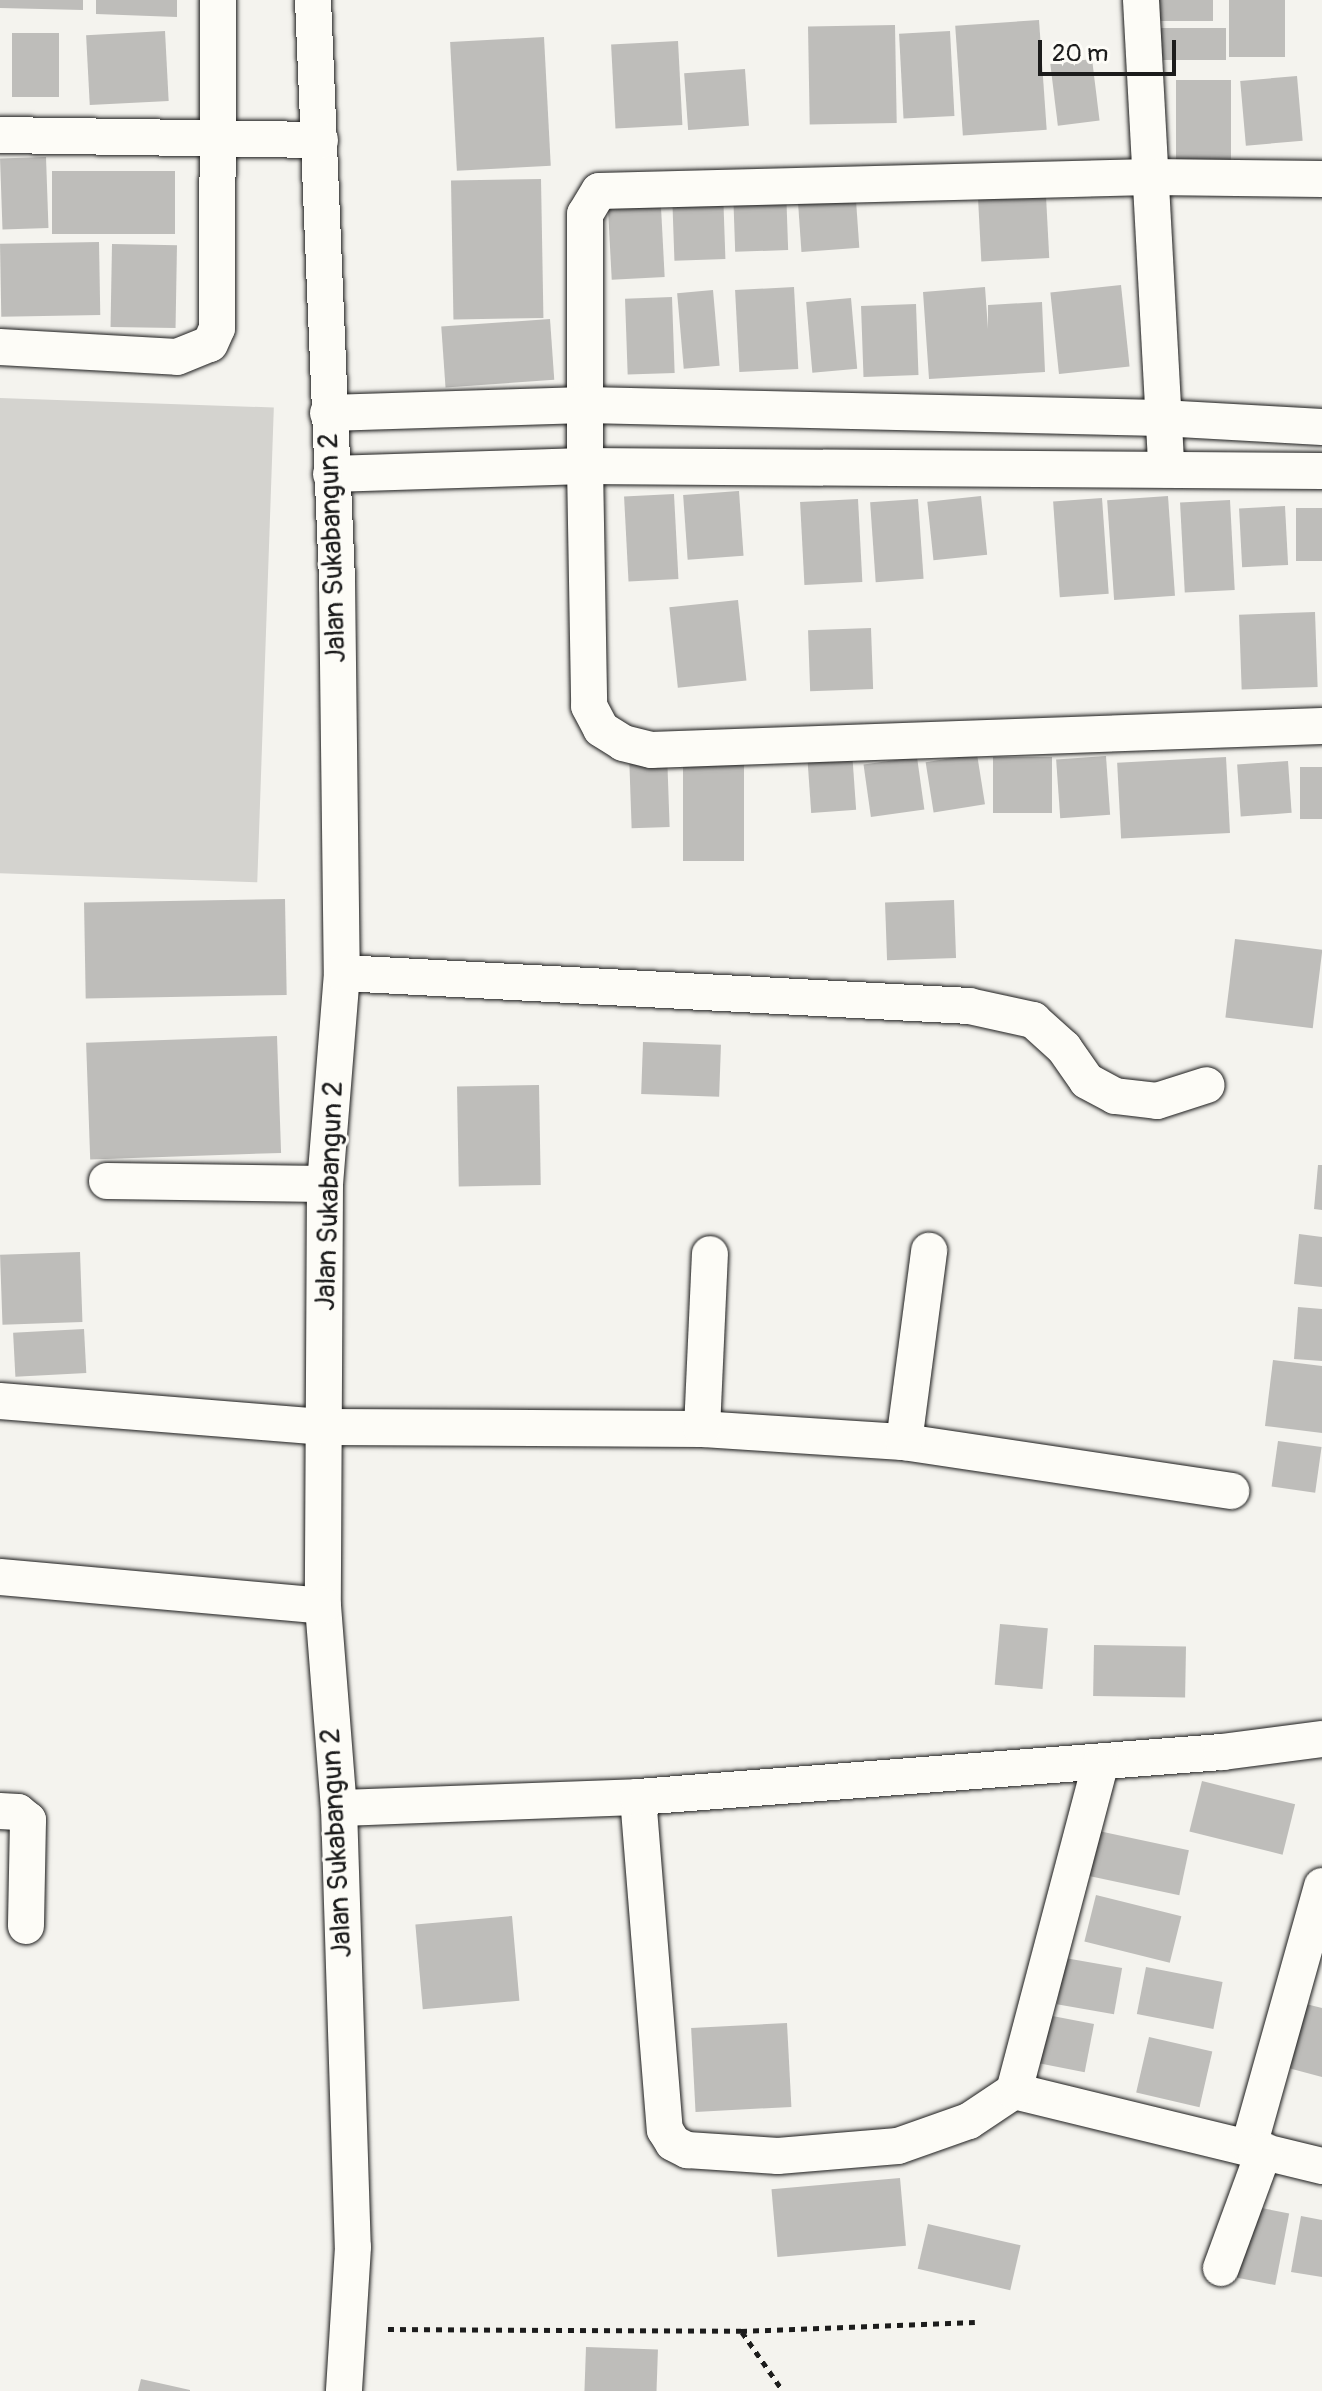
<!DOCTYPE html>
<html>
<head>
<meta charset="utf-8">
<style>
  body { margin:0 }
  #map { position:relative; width:1322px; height:2391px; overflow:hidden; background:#f4f3ee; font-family:Pangolin,sans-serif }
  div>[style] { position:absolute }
  .green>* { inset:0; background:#d4d3cf; transform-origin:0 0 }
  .building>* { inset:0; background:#bebdba; transform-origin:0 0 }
  .path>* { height:5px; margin-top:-2.5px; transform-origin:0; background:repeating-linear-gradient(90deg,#1c1c1c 0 6px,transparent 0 12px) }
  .roads { filter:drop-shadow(0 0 2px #1c1c1c) drop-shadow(0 0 2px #1c1c1c) }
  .street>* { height:36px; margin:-18px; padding:0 18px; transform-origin:18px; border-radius:18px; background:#fdfcf7 }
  span { translate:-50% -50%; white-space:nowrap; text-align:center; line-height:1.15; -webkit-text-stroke:6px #fdfcf7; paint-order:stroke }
  .street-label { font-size:28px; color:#1c1c1c }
  .scale { position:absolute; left:1038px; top:40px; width:138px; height:36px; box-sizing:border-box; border:4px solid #1c1c1c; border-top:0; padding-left:10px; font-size:24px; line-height:28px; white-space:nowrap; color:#1c1c1c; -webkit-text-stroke:6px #fdfcf7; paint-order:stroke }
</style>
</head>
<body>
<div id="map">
  <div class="green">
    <div style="left:0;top:398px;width:274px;height:475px;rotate:2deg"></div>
  </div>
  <div class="building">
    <div style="clip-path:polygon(0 0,83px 0,83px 10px,0 8px)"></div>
    <div style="clip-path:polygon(96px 0,177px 0,177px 17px,96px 14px)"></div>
    <div style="left:1155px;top:0;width:58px;height:21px"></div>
    <div style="left:1229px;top:0;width:56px;height:57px"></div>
    <div style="left:1039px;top:20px;width:110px;height:84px;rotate:86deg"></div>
    <div style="left:895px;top:25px;width:98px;height:87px;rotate:89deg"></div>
    <div style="left:1226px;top:28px;width:32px;height:69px;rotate:90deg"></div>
    <div style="left:165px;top:31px;width:70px;height:79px;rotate:87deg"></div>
    <div style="left:950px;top:31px;width:85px;height:51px;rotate:87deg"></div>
    <div style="left:12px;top:33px;width:47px;height:64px"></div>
    <div style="left:544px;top:37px;width:129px;height:94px;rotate:87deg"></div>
    <div style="left:678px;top:41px;width:84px;height:67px;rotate:87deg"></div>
    <div style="left:1092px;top:59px;width:62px;height:42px;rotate:83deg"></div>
    <div style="left:745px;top:69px;width:57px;height:61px;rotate:86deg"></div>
    <div style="left:1297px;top:76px;width:65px;height:57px;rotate:85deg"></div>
    <div style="left:1176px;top:80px;width:55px;height:86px"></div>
    <div style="left:46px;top:157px;width:71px;height:46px;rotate:88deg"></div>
    <div style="left:52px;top:171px;width:123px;height:63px"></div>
    <div style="left:541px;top:179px;width:139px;height:90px;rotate:89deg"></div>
    <div style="left:855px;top:186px;width:62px;height:58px;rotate:86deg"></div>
    <div style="left:660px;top:188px;width:89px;height:53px;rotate:87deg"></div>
    <div style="left:786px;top:188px;width:62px;height:53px;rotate:88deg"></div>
    <div style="left:723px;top:190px;width:69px;height:51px;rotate:88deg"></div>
    <div style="left:1046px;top:196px;width:62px;height:68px;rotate:87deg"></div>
    <div style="left:99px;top:242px;width:73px;height:99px;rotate:89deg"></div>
    <div style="left:112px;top:244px;width:65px;height:83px;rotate:1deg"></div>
    <div style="left:1121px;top:285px;width:82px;height:71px;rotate:84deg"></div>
    <div style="left:794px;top:287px;width:82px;height:59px;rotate:87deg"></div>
    <div style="clip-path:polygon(985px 287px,988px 329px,988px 305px,1042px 302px,1045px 372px,929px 379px,923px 292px)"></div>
    <div style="left:713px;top:290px;width:76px;height:36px;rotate:85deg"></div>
    <div style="left:672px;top:297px;width:76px;height:47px;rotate:88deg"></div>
    <div style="left:851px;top:298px;width:71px;height:45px;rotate:85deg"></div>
    <div style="left:916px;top:304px;width:71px;height:55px;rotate:88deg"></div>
    <div style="left:550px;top:319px;width:61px;height:109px;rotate:86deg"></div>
    <div style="left:739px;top:491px;width:65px;height:56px;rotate:86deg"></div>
    <div style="left:674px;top:494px;width:85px;height:50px;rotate:87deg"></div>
    <div style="left:981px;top:496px;width:59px;height:54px;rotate:84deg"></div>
    <div style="left:1168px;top:496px;width:100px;height:61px;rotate:86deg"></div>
    <div style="left:1102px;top:498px;width:96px;height:49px;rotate:86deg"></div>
    <div style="left:858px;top:499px;width:83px;height:58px;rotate:87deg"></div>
    <div style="left:918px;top:499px;width:80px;height:48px;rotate:86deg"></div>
    <div style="left:1230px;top:500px;width:90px;height:50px;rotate:87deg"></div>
    <div style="left:1285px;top:506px;width:59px;height:46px;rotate:87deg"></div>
    <div style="left:1322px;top:508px;width:53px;height:26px;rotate:90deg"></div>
    <div style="left:738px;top:600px;width:81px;height:69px;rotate:84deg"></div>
    <div style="left:1315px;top:612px;width:75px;height:76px;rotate:88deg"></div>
    <div style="left:871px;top:628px;width:61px;height:63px;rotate:88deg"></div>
    <div style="left:852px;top:751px;width:59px;height:45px;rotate:86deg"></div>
    <div style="left:667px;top:752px;width:75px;height:38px;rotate:88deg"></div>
    <div style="left:683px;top:754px;width:61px;height:107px"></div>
    <div style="left:977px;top:754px;width:51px;height:52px;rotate:81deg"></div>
    <div style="left:1106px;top:756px;width:59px;height:50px;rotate:86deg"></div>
    <div style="left:917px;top:757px;width:53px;height:54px;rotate:82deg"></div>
    <div style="left:1052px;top:757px;width:56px;height:59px;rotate:90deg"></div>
    <div style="left:1226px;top:757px;width:76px;height:109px;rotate:87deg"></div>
    <div style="left:1288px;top:761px;width:52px;height:51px;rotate:86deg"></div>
    <div style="left:1322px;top:767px;width:52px;height:22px;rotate:90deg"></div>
    <div style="left:285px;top:899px;width:96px;height:201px;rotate:89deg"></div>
    <div style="left:954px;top:900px;width:58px;height:69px;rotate:88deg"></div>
    <div style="left:1235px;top:939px;width:88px;height:79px;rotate:7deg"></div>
    <div style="left:277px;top:1036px;width:117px;height:191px;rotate:88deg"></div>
    <div style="left:643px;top:1042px;width:78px;height:52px;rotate:2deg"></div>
    <div style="left:539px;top:1085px;width:100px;height:82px;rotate:89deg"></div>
    <div style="clip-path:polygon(1318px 1165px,1322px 1165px,1322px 1210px,1314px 1209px)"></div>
    <div style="clip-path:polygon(1299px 1234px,1322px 1237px,1322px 1287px,1294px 1284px)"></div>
    <div style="left:80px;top:1252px;width:70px;height:80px;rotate:88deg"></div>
    <div style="clip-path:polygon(1298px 1307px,1322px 1309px,1322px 1361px,1294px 1359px)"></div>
    <div style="left:84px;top:1329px;width:44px;height:71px;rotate:87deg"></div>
    <div style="clip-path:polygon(1273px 1360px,1322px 1366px,1322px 1433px,1265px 1426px)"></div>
    <div style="left:1278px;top:1441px;width:44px;height:46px;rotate:8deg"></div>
    <div style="left:1000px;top:1624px;width:48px;height:61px;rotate:5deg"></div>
    <div style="left:1094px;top:1645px;width:92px;height:51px;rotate:1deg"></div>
    <div style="left:1202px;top:1781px;width:96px;height:52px;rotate:14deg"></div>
    <div style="left:1094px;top:1830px;width:97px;height:46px;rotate:12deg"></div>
    <div style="left:1096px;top:1895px;width:88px;height:48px;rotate:14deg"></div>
    <div style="left:512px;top:1916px;width:85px;height:97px;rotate:85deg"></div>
    <div style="left:1065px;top:1958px;width:58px;height:47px;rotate:10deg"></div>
    <div style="left:1146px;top:1967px;width:78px;height:48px;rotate:11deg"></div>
    <div style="clip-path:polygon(1294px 2001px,1322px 2008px,1322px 2077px,1277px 2065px)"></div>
    <div style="left:1042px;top:2014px;width:53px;height:49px;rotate:11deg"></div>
    <div style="left:787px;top:2023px;width:84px;height:96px;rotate:87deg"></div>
    <div style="left:1149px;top:2037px;width:65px;height:57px;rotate:13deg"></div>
    <div style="left:900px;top:2178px;width:68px;height:129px;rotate:85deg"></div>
    <div style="left:1246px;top:2205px;width:44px;height:73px;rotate:11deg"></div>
    <div style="clip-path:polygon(1301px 2216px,1322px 2220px,1322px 2277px,1291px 2272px)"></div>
    <div style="left:928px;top:2224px;width:95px;height:46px;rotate:13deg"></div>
    <div style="left:586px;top:2347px;width:72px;height:44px;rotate:2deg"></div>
    <div style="clip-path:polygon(141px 2379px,190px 2390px,190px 2391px,138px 2391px)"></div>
  </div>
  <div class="path">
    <div style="left:388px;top:2329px;width:353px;rotate:0.3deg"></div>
    <div style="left:741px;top:2331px;width:234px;rotate:-2.2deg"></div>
    <div style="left:742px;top:2332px;width:72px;rotate:55.2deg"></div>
  </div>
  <div class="roads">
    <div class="street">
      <div style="left:313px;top:0;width:581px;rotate:87.63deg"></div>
      <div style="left:337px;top:581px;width:392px;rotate:89.3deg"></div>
      <div style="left:342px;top:973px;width:212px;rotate:94.6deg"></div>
      <div style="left:325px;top:1184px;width:422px;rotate:90.3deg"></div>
      <div style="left:323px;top:1606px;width:203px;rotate:85.5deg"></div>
      <div style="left:339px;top:1808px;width:439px;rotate:88.2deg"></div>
      <div style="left:353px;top:2247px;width:144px;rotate:93.6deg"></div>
      <div style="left:1141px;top:0;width:470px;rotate:86.9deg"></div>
      <div style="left:0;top:135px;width:320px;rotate:0.9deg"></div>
      <div style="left:1322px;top:179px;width:171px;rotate:-179.3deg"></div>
      <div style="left:1151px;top:177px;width:552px;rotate:178.55deg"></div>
      <div style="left:599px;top:191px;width:27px;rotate:121deg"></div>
      <div style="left:585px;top:214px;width:252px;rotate:90deg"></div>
      <div style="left:585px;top:466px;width:240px;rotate:89deg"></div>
      <div style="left:589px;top:706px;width:26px;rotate:62deg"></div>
      <div style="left:601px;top:729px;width:26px;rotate:32deg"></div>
      <div style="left:623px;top:743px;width:29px;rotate:14deg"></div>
      <div style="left:651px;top:750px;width:671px;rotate:-2.05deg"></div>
      <div style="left:0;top:347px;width:177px;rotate:3.2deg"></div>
      <div style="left:177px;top:357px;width:35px;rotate:-22deg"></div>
      <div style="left:210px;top:344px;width:17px;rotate:-66deg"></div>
      <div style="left:217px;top:328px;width:328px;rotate:-89.8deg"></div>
      <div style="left:328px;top:413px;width:257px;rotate:-1.8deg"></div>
      <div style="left:585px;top:405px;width:576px;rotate:1.29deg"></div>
      <div style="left:1161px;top:418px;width:161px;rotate:3.2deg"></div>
      <div style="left:331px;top:474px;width:254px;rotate:-1.8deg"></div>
      <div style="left:585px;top:466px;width:737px;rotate:0.39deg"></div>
      <div style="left:342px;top:973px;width:628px;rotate:3.01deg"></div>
      <div style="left:969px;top:1006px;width:66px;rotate:12.3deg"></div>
      <div style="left:1033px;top:1020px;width:42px;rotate:42.1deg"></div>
      <div style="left:1064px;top:1048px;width:40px;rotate:55.1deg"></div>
      <div style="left:1087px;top:1081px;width:32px;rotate:28deg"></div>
      <div style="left:1115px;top:1096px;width:42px;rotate:6.8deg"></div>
      <div style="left:1157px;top:1101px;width:52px;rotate:-17.7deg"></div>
      <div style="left:107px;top:1181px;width:218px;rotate:0.8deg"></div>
      <div style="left:0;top:1401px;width:326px;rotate:4.6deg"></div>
      <div style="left:325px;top:1427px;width:377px;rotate:0.3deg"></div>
      <div style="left:702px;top:1429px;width:202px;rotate:3.7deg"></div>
      <div style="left:904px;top:1442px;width:331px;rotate:8.5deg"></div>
      <div style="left:702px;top:1429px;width:175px;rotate:-87.4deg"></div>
      <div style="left:904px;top:1442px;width:193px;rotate:-82.5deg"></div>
      <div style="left:0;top:1577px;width:324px;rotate:5.1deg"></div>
      <div style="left:638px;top:1797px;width:334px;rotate:85.4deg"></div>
      <div style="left:665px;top:2130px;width:15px;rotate:58deg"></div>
      <div style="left:673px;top:2143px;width:16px;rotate:27deg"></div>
      <div style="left:687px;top:2150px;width:91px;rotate:3.8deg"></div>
      <div style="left:778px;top:2156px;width:120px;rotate:-4.8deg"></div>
      <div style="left:898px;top:2146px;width:75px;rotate:-19.4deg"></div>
      <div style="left:969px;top:2121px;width:54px;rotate:-33.7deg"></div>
      <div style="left:1014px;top:2091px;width:317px;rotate:13.7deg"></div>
      <div style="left:339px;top:1808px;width:299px;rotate:-2.1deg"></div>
      <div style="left:638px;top:1797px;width:586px;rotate:-4.41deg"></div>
      <div style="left:1222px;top:1752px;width:101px;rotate:-7.4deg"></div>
      <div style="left:0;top:1811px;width:18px;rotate:3deg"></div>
      <div style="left:18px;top:1812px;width:13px;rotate:39deg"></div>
      <div style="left:28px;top:1820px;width:106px;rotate:91.1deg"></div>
      <div style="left:1014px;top:2091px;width:340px;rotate:-75.2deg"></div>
      <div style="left:1249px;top:2146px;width:270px;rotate:-74.3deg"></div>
      <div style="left:1221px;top:2268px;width:125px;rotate:-69.8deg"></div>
    </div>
  </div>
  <div class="street-label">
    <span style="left:333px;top:548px;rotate:-92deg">Jalan Sukabangun 2</span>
    <span style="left:330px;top:1196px;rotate:-88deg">Jalan Sukabangun 2</span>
    <span style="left:337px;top:1843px;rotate:-93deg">Jalan Sukabangun 2</span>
  </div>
  <div class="scale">20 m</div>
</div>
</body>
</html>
